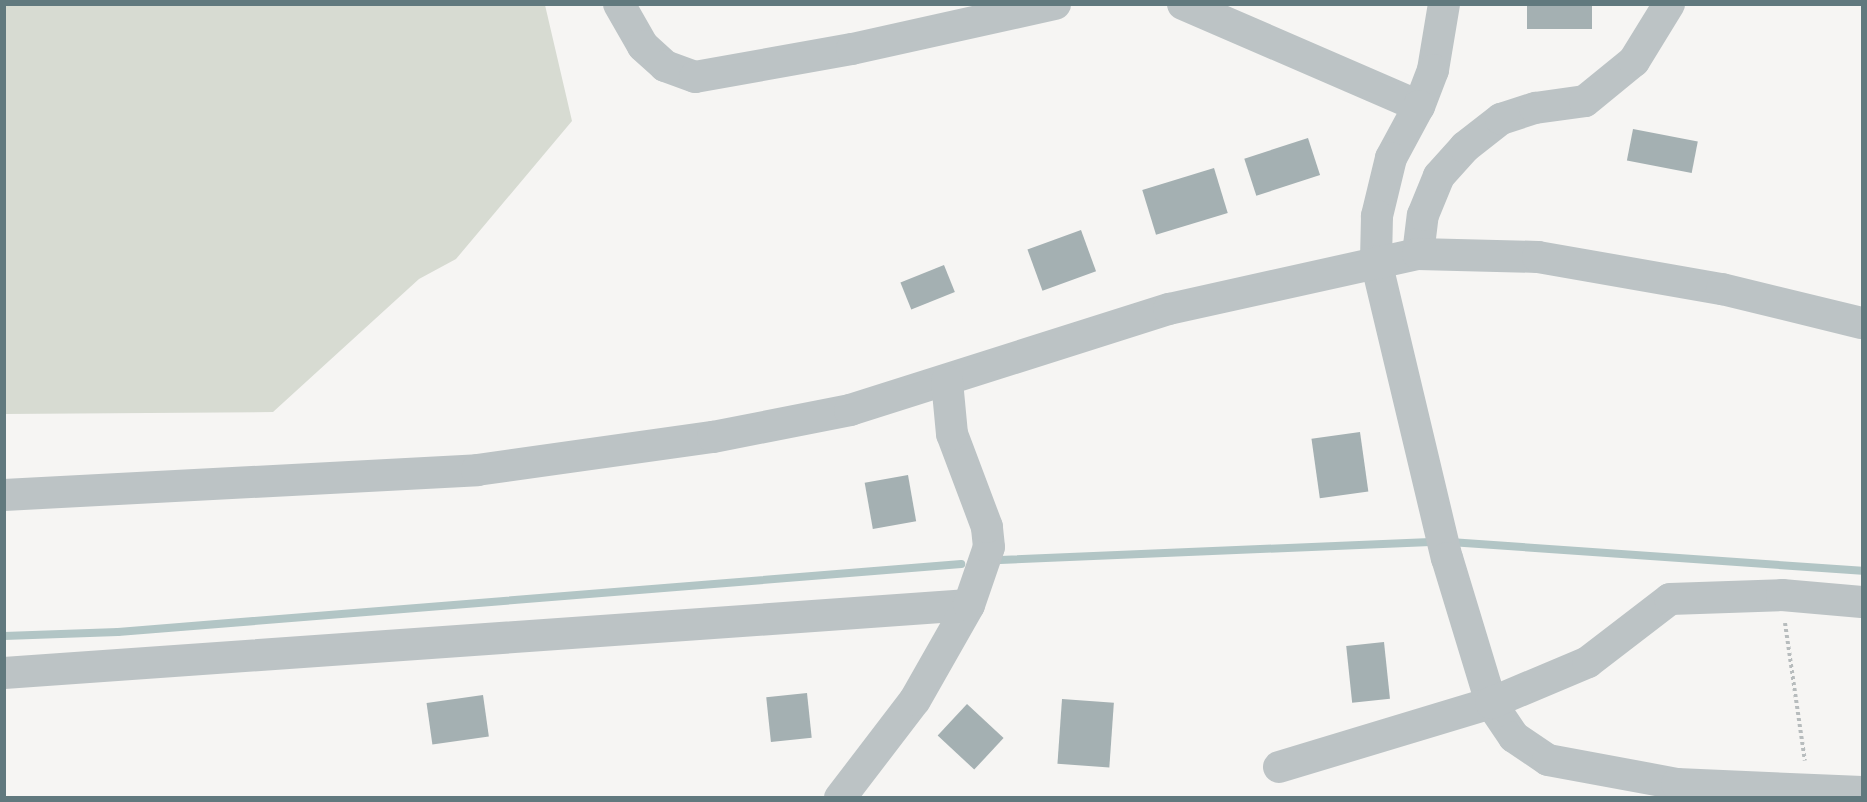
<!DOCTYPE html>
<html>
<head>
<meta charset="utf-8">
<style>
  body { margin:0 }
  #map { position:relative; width:1867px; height:802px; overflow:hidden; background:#f6f5f3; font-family:"Fira Sans Condensed",sans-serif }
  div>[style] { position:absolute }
  .green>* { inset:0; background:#d7dbd2 }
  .stream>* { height:8px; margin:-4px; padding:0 4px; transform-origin:4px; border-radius:4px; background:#b2c5c5 }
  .building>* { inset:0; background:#a4b0b2; transform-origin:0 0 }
  .path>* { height:4px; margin-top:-2px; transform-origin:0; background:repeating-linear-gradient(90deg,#b7bcbd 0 3px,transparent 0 6px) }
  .minor>* { height:32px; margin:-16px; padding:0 16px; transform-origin:16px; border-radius:16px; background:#bcc3c5 }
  span { translate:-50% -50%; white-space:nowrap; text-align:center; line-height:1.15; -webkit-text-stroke:6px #fff; paint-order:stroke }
  .frame { position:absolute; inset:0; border:6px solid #61797e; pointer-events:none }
</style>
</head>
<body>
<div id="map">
  <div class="green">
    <div style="clip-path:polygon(4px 5px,545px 5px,572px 121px,456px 259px,419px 279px,273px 412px,5px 414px)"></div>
  </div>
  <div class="stream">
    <div style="left:1450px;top:542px;width:413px;rotate:4deg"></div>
    <div style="left:1000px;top:560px;width:437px;rotate:-2.4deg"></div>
    <div style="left:4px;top:636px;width:114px;rotate:-2deg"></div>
    <div style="left:118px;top:632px;width:846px;rotate:-4.61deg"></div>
  </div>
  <div class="building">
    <div style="left:1527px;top:4px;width:65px;height:25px"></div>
    <div style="left:1633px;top:129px;width:66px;height:32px;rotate:11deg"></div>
    <div style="left:1308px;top:138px;width:39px;height:67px;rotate:72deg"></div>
    <div style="left:1214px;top:168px;width:47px;height:75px;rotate:73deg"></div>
    <div style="left:1081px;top:230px;width:44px;height:57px;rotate:70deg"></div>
    <div style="left:944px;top:265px;width:29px;height:47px;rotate:68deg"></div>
    <div style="left:1360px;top:432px;width:60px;height:49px;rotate:82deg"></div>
    <div style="left:908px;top:475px;width:47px;height:44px;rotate:80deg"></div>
    <div style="left:1384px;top:642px;width:57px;height:38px;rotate:84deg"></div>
    <div style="left:807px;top:693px;width:45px;height:41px;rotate:84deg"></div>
    <div style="left:483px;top:695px;width:42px;height:57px;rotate:82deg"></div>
    <div style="left:1062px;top:699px;width:52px;height:65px;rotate:4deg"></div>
    <div style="left:967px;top:704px;width:50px;height:43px;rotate:43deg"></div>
  </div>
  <div class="path">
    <div style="left:1785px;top:623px;width:139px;rotate:81.8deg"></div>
  </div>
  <div class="minor">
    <div style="left:619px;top:4px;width:48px;rotate:60.3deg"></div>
    <div style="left:643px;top:46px;width:30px;rotate:42deg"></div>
    <div style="left:665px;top:66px;width:32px;rotate:20deg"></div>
    <div style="left:695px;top:77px;width:159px;rotate:-10.1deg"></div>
    <div style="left:852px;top:49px;width:208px;rotate:-12.5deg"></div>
    <div style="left:1183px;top:4px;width:257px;rotate:23.4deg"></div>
    <div style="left:1444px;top:4px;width:67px;rotate:99.5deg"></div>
    <div style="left:1433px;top:70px;width:39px;rotate:111deg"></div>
    <div style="left:1419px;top:106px;width:59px;rotate:118.3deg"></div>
    <div style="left:1391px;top:158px;width:60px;rotate:103.6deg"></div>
    <div style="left:1377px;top:216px;width:45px;rotate:91.3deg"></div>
    <div style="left:1376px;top:261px;width:305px;rotate:76.6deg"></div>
    <div style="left:1447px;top:558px;width:152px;rotate:73.1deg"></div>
    <div style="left:1491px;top:703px;width:41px;rotate:55.9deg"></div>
    <div style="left:1514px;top:737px;width:41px;rotate:34.1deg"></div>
    <div style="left:1548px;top:760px;width:131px;rotate:10.5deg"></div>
    <div style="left:1677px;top:784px;width:185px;rotate:2.5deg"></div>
    <div style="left:1418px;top:254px;width:39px;rotate:-83deg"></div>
    <div style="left:1423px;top:215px;width:42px;rotate:-67.7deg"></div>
    <div style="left:1439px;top:176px;width:39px;rotate:-48deg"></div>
    <div style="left:1465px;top:147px;width:46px;rotate:-37.9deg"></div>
    <div style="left:1501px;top:119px;width:36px;rotate:-18deg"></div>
    <div style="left:1535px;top:108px;width:50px;rotate:-8deg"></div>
    <div style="left:1585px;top:101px;width:63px;rotate:-39.2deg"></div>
    <div style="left:1634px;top:61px;width:67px;rotate:-58.4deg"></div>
    <div style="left:4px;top:495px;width:474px;rotate:-3deg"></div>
    <div style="left:477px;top:470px;width:238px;rotate:-8deg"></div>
    <div style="left:713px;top:437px;width:140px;rotate:-11.1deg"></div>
    <div style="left:850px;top:410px;width:335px;rotate:-17.6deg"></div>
    <div style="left:1169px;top:309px;width:255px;rotate:-12.5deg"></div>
    <div style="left:1418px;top:254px;width:120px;rotate:1.4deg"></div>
    <div style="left:1538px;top:257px;width:187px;rotate:9.9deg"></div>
    <div style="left:1722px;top:289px;width:144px;rotate:13.7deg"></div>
    <div style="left:4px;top:673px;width:967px;rotate:-4.03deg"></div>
    <div style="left:1279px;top:767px;width:221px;rotate:-16.8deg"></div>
    <div style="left:1491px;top:703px;width:105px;rotate:-22.9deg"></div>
    <div style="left:1588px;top:662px;width:103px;rotate:-37.5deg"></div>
    <div style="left:1670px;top:599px;width:112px;rotate:-2deg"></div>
    <div style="left:1782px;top:595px;width:80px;rotate:5deg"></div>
    <div style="left:840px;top:798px;width:123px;rotate:-52.6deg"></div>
    <div style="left:915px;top:700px;width:109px;rotate:-60.4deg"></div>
    <div style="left:969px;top:605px;width:61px;rotate:-71deg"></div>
    <div style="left:989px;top:547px;width:20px;rotate:-96deg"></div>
    <div style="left:987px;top:527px;width:99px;rotate:-110.6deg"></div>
    <div style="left:952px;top:434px;width:53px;rotate:-95.4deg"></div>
  </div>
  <div class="frame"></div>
</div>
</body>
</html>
